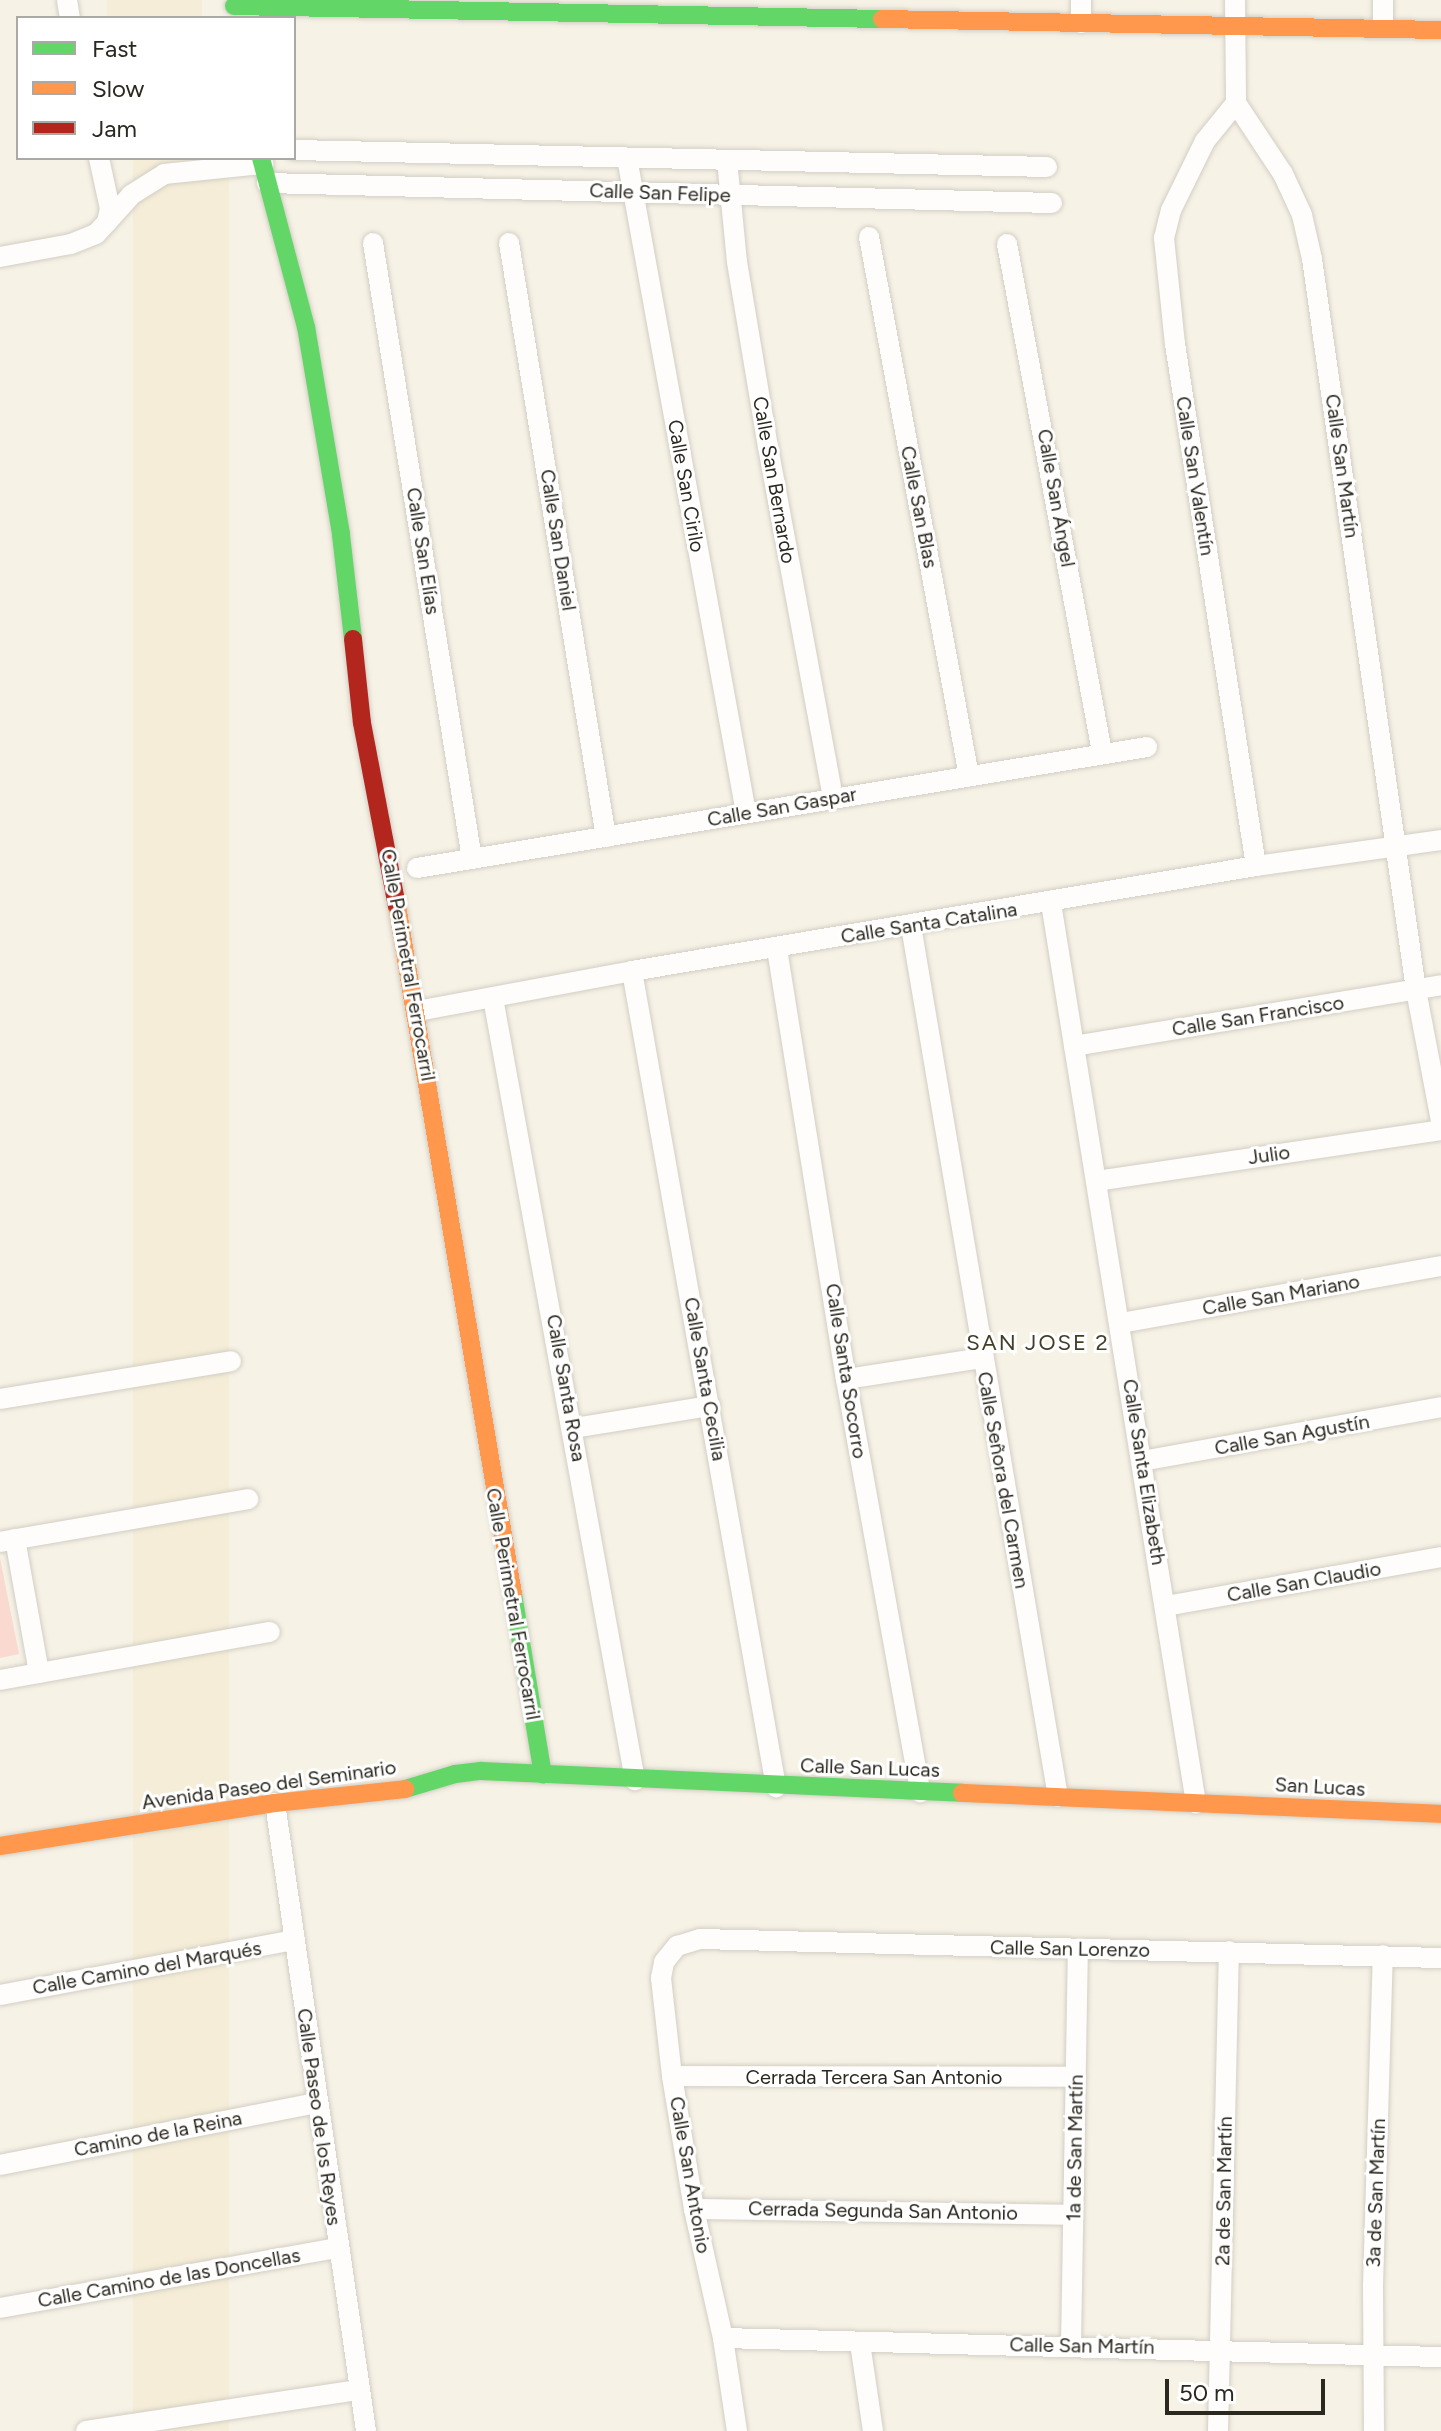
<!DOCTYPE html>
<html>
<head>
<meta charset="utf-8">
<style>
  body { margin:0 }
  #map { position:relative; width:1441px; height:2431px; overflow:hidden; background:#f7f2e6; font-family:Figtree,sans-serif }
  div>[style] { position:absolute }
  .built>* { inset:0; background:#f5edd7; transform-origin:0 0 }
  .green>* { inset:0; background:#f9d9d0 }
  .roads { filter:drop-shadow(0 0 2px #d2cec4) drop-shadow(0 0 2px #d2cec4) }
  .street>* { height:20px; margin:-10px; padding:0 10px; transform-origin:10px; border-radius:10px; background:#fefdfb }
  .fast>* { height:18px; margin:-9px; padding:0 9px; transform-origin:9px; border-radius:9px; background:#63d668 }
  .slow>* { height:18px; margin:-9px; padding:0 9px; transform-origin:9px; border-radius:9px; background:#ff974d }
  .jam>* { height:18px; margin:-9px; padding:0 9px; transform-origin:9px; border-radius:9px; background:#b3261e }
  span { translate:-50% -50%; white-space:nowrap; text-align:center; line-height:1.15; -webkit-text-stroke:6px #fff; paint-order:stroke }
  .street-label { font-size:20px; color:#2b281f }
  .neighbourhood-label { font-size:22px; color:#443d2a; letter-spacing:2px }
  .legend { position:absolute; left:16px; top:16px; width:280px; height:144px; box-sizing:border-box; background:#fff; border:2px solid #aaa9a5; margin:0; padding:10px 14px; list-style:none; font-size:24px; color:#2b281f }
  .legend li { display:flex; align-items:center; gap:16px; height:40px }
  .legend b { width:40px; border:2px solid #aaa9a5 }
  .scale { position:absolute; left:1165px; top:2379px; width:160px; height:36px; box-sizing:border-box; border:4px solid #2b281f; border-top:0; padding-left:10px; font-size:24px; line-height:28px; white-space:nowrap; color:#2b281f; -webkit-text-stroke:6px #fff; paint-order:stroke }
</style>
</head>
<body>
<div id="map">
  <div class="built">
    <div style="left:107px;top:0;width:95px;height:18px"></div>
    <div style="left:133px;top:158px;width:96px;height:2305px"></div>
  </div>
  <div class="green">
    <div style="clip-path:polygon(0 1558px,19px 1654px,0 1658px)"></div>
  </div>
  <div class="roads">
    <div class="street">
      <div style="left:67px;top:0;width:18px;rotate:81deg"></div>
      <div style="left:1235px;top:0;width:103px;rotate:89.4deg"></div>
      <div style="left:1081px;top:23px;width:23px;rotate:-90deg"></div>
      <div style="left:1383px;top:28px;width:28px;rotate:-90deg"></div>
      <div style="left:1236px;top:103px;width:85px;rotate:56.5deg"></div>
      <div style="left:1283px;top:174px;width:45px;rotate:65.1deg"></div>
      <div style="left:1302px;top:215px;width:45px;rotate:77.2deg"></div>
      <div style="left:1312px;top:259px;width:738px;rotate:81.9deg"></div>
      <div style="left:1416px;top:990px;width:133px;rotate:79.2deg"></div>
      <div style="left:1236px;top:103px;width:49px;rotate:129.2deg"></div>
      <div style="left:1205px;top:141px;width:77px;rotate:116.2deg"></div>
      <div style="left:1171px;top:210px;width:29px;rotate:104deg"></div>
      <div style="left:1164px;top:238px;width:107px;rotate:84.1deg"></div>
      <div style="left:1175px;top:344px;width:528px;rotate:81.18deg"></div>
      <div style="left:294px;top:150px;width:753px;rotate:1.29deg"></div>
      <div style="left:627px;top:158px;width:666px;rotate:79.7deg"></div>
      <div style="left:727px;top:160px;width:102px;rotate:84.4deg"></div>
      <div style="left:737px;top:262px;width:188px;rotate:80.5deg"></div>
      <div style="left:768px;top:447px;width:357px;rotate:79.5deg"></div>
      <div style="left:267px;top:183px;width:785px;rotate:1.46deg"></div>
      <div style="left:107px;top:222px;width:36px;rotate:-48deg"></div>
      <div style="left:131px;top:195px;width:39px;rotate:-32deg"></div>
      <div style="left:164px;top:174px;width:100px;rotate:-5.8deg"></div>
      <div style="left:869px;top:237px;width:548px;rotate:79.49deg"></div>
      <div style="left:373px;top:243px;width:624px;rotate:80.87deg"></div>
      <div style="left:509px;top:243px;width:602px;rotate:80.73deg"></div>
      <div style="left:1007px;top:244px;width:517px;rotate:79.41deg"></div>
      <div style="left:0;top:257px;width:72px;rotate:-10.4deg"></div>
      <div style="left:71px;top:244px;width:27px;rotate:-22deg"></div>
      <div style="left:96px;top:234px;width:16px;rotate:-47deg"></div>
      <div style="left:107px;top:222px;width:13px;rotate:-77deg"></div>
      <div style="left:110px;top:209px;width:52px;rotate:-102.2deg"></div>
      <div style="left:417px;top:868px;width:740px;rotate:-9.41deg"></div>
      <div style="left:1051px;top:903px;width:912px;rotate:80.85deg"></div>
      <div style="left:911px;top:926px;width:883px;rotate:80.42deg"></div>
      <div style="left:777px;top:949px;width:436px;rotate:80.9deg"></div>
      <div style="left:846px;top:1379px;width:420px;rotate:79.8deg"></div>
      <div style="left:632px;top:971px;width:829px;rotate:79.99deg"></div>
      <div style="left:493px;top:998px;width:795px;rotate:79.71deg"></div>
      <div style="left:417px;top:1011px;width:219px;rotate:-10.5deg"></div>
      <div style="left:632px;top:971px;width:633px;rotate:-9.55deg"></div>
      <div style="left:1256px;top:866px;width:187px;rotate:-8deg"></div>
      <div style="left:1074px;top:1046px;width:372px;rotate:-9.4deg"></div>
      <div style="left:1097px;top:1181px;width:348px;rotate:-8.4deg"></div>
      <div style="left:1121px;top:1323px;width:325px;rotate:-10.1deg"></div>
      <div style="left:846px;top:1379px;width:138px;rotate:-8.8deg"></div>
      <div style="left:0;top:1399px;width:234px;rotate:-9.3deg"></div>
      <div style="left:574px;top:1428px;width:138px;rotate:-9.2deg"></div>
      <div style="left:1142px;top:1461px;width:304px;rotate:-10.2deg"></div>
      <div style="left:15px;top:1539px;width:136px;rotate:79.8deg"></div>
      <div style="left:0;top:1542px;width:252px;rotate:-9.8deg"></div>
      <div style="left:1166px;top:1606px;width:279px;rotate:-10.1deg"></div>
      <div style="left:0;top:1680px;width:274px;rotate:-10.1deg"></div>
      <div style="left:275px;top:1803px;width:635px;rotate:81.75deg"></div>
      <div style="left:0;top:1995px;width:300px;rotate:-10.6deg"></div>
      <div style="left:672px;top:2076px;width:404px;rotate:0.1deg"></div>
      <div style="left:0;top:2165px;width:322px;rotate:-11.1deg"></div>
      <div style="left:694px;top:2209px;width:379px;rotate:0.9deg"></div>
      <div style="left:0;top:2308px;width:342px;rotate:-10.1deg"></div>
      <div style="left:723px;top:2338px;width:718px;rotate:1.52deg"></div>
      <div style="left:860px;top:2343px;width:89px;rotate:81.6deg"></div>
      <div style="left:1071px;top:2345px;width:394px;rotate:-89deg"></div>
      <div style="left:86px;top:2431px;width:274px;rotate:-8.6deg"></div>
      <div style="left:737px;top:2431px;width:94px;rotate:-98.6deg"></div>
      <div style="left:723px;top:2338px;width:132px;rotate:-102.7deg"></div>
      <div style="left:694px;top:2209px;width:135px;rotate:-99.4deg"></div>
      <div style="left:672px;top:2076px;width:99px;rotate:-96.4deg"></div>
      <div style="left:661px;top:1978px;width:16px;rotate:-79deg"></div>
      <div style="left:664px;top:1962px;width:21px;rotate:-51deg"></div>
      <div style="left:677px;top:1946px;width:24px;rotate:-17deg"></div>
      <div style="left:700px;top:1939px;width:741px;rotate:1.47deg"></div>
      <div style="left:1218px;top:2431px;width:480px;rotate:-88.7deg"></div>
      <div style="left:1374px;top:2431px;width:145px;rotate:-90.4deg"></div>
      <div style="left:1373px;top:2286px;width:331px;rotate:-88.3deg"></div>
    </div>
    <div class="fast">
      <div style="left:234px;top:6px;width:648px;rotate:1.15deg"></div>
      <div style="left:261px;top:158px;width:175px;rotate:75.1deg"></div>
      <div style="left:306px;top:327px;width:211px;rotate:80.4deg"></div>
      <div style="left:341px;top:535px;width:105px;rotate:83.4deg"></div>
      <div style="left:513px;top:1594px;width:183px;rotate:80.6deg"></div>
      <div style="left:405px;top:1789px;width:52px;rotate:-16.7deg"></div>
      <div style="left:455px;top:1774px;width:26px;rotate:-7deg"></div>
      <div style="left:481px;top:1771px;width:482px;rotate:2.6deg"></div>
    </div>
    <div class="slow">
      <div style="left:882px;top:19px;width:559px;rotate:1.13deg"></div>
      <div style="left:397px;top:906px;width:698px;rotate:80.43deg"></div>
      <div style="left:962px;top:1793px;width:479px;rotate:2.5deg"></div>
      <div style="left:0;top:1846px;width:278px;rotate:-8.9deg"></div>
      <div style="left:275px;top:1803px;width:131px;rotate:-6.1deg"></div>
    </div>
    <div class="jam">
      <div style="left:353px;top:639px;width:84px;rotate:83.9deg"></div>
      <div style="left:362px;top:723px;width:186px;rotate:79.2deg"></div>
    </div>
  </div>
  <div class="street-label">
    <span style="left:660px;top:193px;rotate:2deg">Calle San Felipe</span>
    <span style="left:1342px;top:466px;rotate:82deg">Calle San Martín</span>
    <span style="left:1195px;top:476px;rotate:81deg">Calle San Valentín</span>
    <span style="left:774px;top:480px;rotate:80deg">Calle San Bernardo</span>
    <span style="left:686px;top:486px;rotate:80deg">Calle San Cirilo</span>
    <span style="left:1056px;top:498px;rotate:80deg">Calle San Ángel</span>
    <span style="left:919px;top:507px;rotate:79deg">Calle San Blas</span>
    <span style="left:558px;top:540px;rotate:81deg">Calle San Daniel</span>
    <span style="left:423px;top:551px;rotate:81deg">Calle San Elías</span>
    <span style="left:782px;top:807px;rotate:-10deg">Calle San Gaspar</span>
    <span style="left:929px;top:923px;rotate:-9deg">Calle Santa Catalina</span>
    <span style="left:408px;top:965px;rotate:80deg">Calle Perimetral Ferrocarril</span>
    <span style="left:1258px;top:1016px;rotate:-9deg">Calle San Francisco</span>
    <span style="left:1269px;top:1155px;rotate:-8deg">Julio</span>
    <span style="left:1281px;top:1295px;rotate:-10deg">Calle San Mariano</span>
    <span style="left:846px;top:1371px;rotate:81deg">Calle Santa Socorro</span>
    <span style="left:705px;top:1379px;rotate:80deg">Calle Santa Cecilia</span>
    <span style="left:566px;top:1388px;rotate:80deg">Calle Santa Rosa</span>
    <span style="left:1292px;top:1435px;rotate:-10deg">Calle San Agustín</span>
    <span style="left:1144px;top:1472px;rotate:81deg">Calle Santa Elizabeth</span>
    <span style="left:1003px;top:1480px;rotate:80deg">Calle Señora del Carmen</span>
    <span style="left:1304px;top:1582px;rotate:-10deg">Calle San Claudio</span>
    <span style="left:513px;top:1604px;rotate:80deg">Calle Perimetral Ferrocarril</span>
    <span style="left:870px;top:1768px;rotate:2deg">Calle San Lucas</span>
    <span style="left:269px;top:1785px;rotate:-8deg">Avenida Paseo del Seminario</span>
    <span style="left:1320px;top:1787px;rotate:3deg">San Lucas</span>
    <span style="left:1070px;top:1949px;rotate:1deg">Calle San Lorenzo</span>
    <span style="left:147px;top:1968px;rotate:-10deg">Calle Camino del Marqués</span>
    <span style="left:874px;top:2077px">Cerrada Tercera San Antonio</span>
    <span style="left:319px;top:2117px;rotate:82deg">Calle Paseo de los Reyes</span>
    <span style="left:158px;top:2134px;rotate:-11deg">Camino de la Reina</span>
    <span style="left:1075px;top:2148px;rotate:-89deg">1a de San Martín</span>
    <span style="left:690px;top:2175px;rotate:80deg">Calle San Antonio</span>
    <span style="left:1224px;top:2191px;rotate:-89deg">2a de San Martín</span>
    <span style="left:1376px;top:2193px;rotate:-88deg">3a de San Martín</span>
    <span style="left:883px;top:2211px;rotate:1deg">Cerrada Segunda San Antonio</span>
    <span style="left:169px;top:2278px;rotate:-10deg">Calle Camino de las Doncellas</span>
    <span style="left:1082px;top:2346px;rotate:1deg">Calle San Martín</span>
  </div>
  <div class="neighbourhood-label">
    <span style="left:1038px;top:1343px">SAN JOSE 2</span>
  </div>
  <ul class="legend">
  <li><b style="height:10px;background:#63d668"></b>Fast</li>
  <li><b style="height:10px;background:#ff974d"></b>Slow</li>
  <li><b style="height:10px;background:#b3261e"></b>Jam</li>
  </ul>
  <div class="scale">50 m</div>
</div>
</body>
</html>
